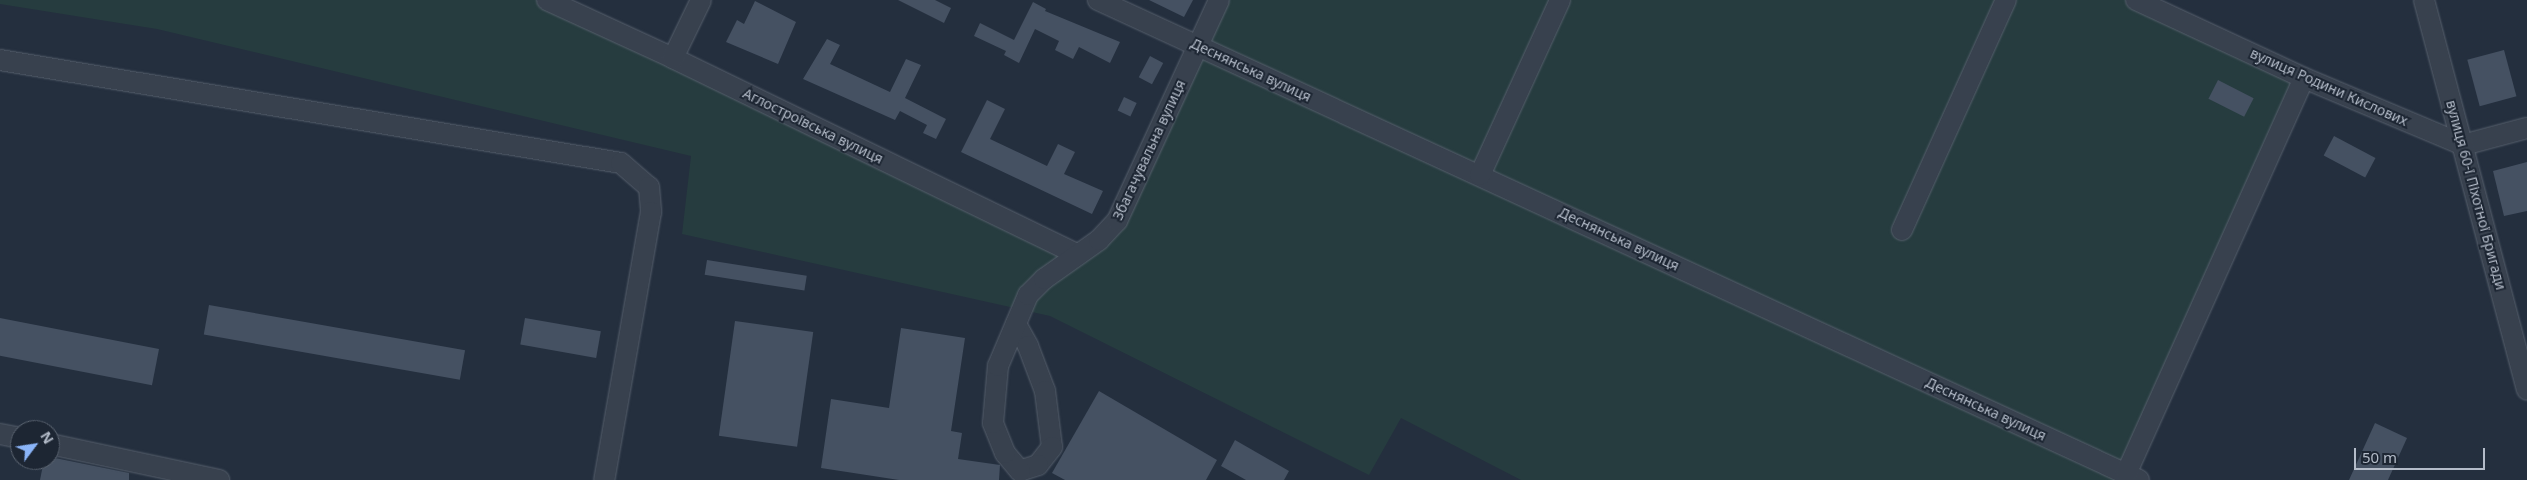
<!DOCTYPE html>
<html>
<head>
<meta charset="utf-8">
<style>
  body { margin:0 }
  #map { position:relative; width:2527px; height:480px; overflow:hidden; background:#242f3e; font-family:"Noto Sans",sans-serif }
  div>[style] { position:absolute }
  .green>* { inset:0; background:#263c3f }
  .building>* { inset:0; background:#455162; transform-origin:0 0 }
  .roads { filter:drop-shadow(0 0 1px #565f6c) drop-shadow(0 0 1px #565f6c) }
  .minor>* { height:20px; margin:-10px; padding:0 10px; transform-origin:10px; border-radius:10px; background:#38414e }
  span { translate:-50% -50%; white-space:nowrap; text-align:center; line-height:1.15; -webkit-text-stroke:4px #1d2633; paint-order:stroke }
  .street-label { font-size:14px; color:#b4bcc9 }
  .north { position:absolute; left:10px; top:420px; width:50px; height:50px; box-sizing:border-box; background:#1d2633; border:1px solid #59626f; border-radius:50%; rotate:59deg; font-size:14px; font-weight:700; line-height:20px; text-align:center; color:#b4bcc9 }
  .north::after { content:''; display:block; margin:auto; width:18px; height:22px; background:#8ab4f8; clip-path:polygon(50% 0,100% 100%,50% 72%,0 100%) }
  .scale { position:absolute; left:2354px; top:448px; width:131px; height:22px; box-sizing:border-box; border:2px solid #b4bcc9; border-top:0; padding-left:6px; font-size:15px; line-height:18px; white-space:nowrap; color:#b4bcc9; -webkit-text-stroke:4px #1d2633; paint-order:stroke }
</style>
</head>
<body>
<div id="map">
  <div class="green">
    <div style="clip-path:polygon(0 0,547px 0,1078px 255px,1099px 240px,1219px 0,2136px 0,2304px 78px,2126px 474px,2139px 480px,1521px 480px,1401px 418px,1369px 475px,1050px 316px,682px 234px,691px 156px,157px 29px,0 4px)"></div>
  </div>
  <div class="building">
    <div style="clip-path:polygon(898px 0,935px 0,951px 8px,944px 23px)"></div>
    <div style="clip-path:polygon(1149px 0,1193px 0,1184px 17px)"></div>
    <div style="clip-path:polygon(755px 1px,796px 22px,778px 64px,726px 42px,737px 20px,744px 24px)"></div>
    <div style="clip-path:polygon(1033px 2px,1046px 9px,1045px 11px,1120px 42px,1110px 63px,1079px 47px,1073px 59px,1055px 50px,1059px 41px,1035px 29px,1019px 63px,1004px 55px,1006px 51px,974px 36px,980px 23px,1014px 40px)"></div>
    <div style="clip-path:polygon(827px 39px,840px 45px,830px 64px,890px 92px,906px 59px,921px 65px,905px 98px,946px 119px,936px 139px,923px 133px,927px 125px,900px 111px,895px 120px,803px 79px)"></div>
    <div style="left:2504px;top:50px;width:48px;height:38px;rotate:75deg"></div>
    <div style="left:1150px;top:56px;width:15px;height:24px;rotate:28deg"></div>
    <div style="left:2218px;top:80px;width:40px;height:21px;rotate:27deg"></div>
    <div style="left:1124px;top:97px;width:14px;height:15px;rotate:25deg"></div>
    <div style="clip-path:polygon(987px 100px,1005px 109px,990px 139px,1047px 166px,1058px 144px,1075px 152px,1064px 174px,1103px 191px,1092px 214px,961px 152px)"></div>
    <div style="left:2334px;top:136px;width:47px;height:22px;rotate:28deg"></div>
    <div style="clip-path:polygon(2527px 162px,2527px 211px,2504px 216px,2493px 171px)"></div>
    <div style="left:707px;top:260px;width:101px;height:15px;rotate:9deg"></div>
    <div style="left:209px;top:305px;width:260px;height:30px;rotate:10deg"></div>
    <div style="left:0;top:318px;width:162px;height:37px;rotate:11deg"></div>
    <div style="left:525px;top:318px;width:77px;height:27px;rotate:10deg"></div>
    <div style="left:735px;top:321px;width:79px;height:116px;rotate:8deg"></div>
    <div style="clip-path:polygon(901px 328px,965px 338px,951px 431px,962px 433px,958px 459px,1000px 465px,999px 480px,899px 480px,821px 468px,831px 399px,889px 408px)"></div>
    <div style="clip-path:polygon(1099px 391px,1217px 460px,1206px 480px,1065px 480px,1052px 473px)"></div>
    <div style="clip-path:polygon(2375px 423px,2407px 438px,2388px 480px,2349px 480px)"></div>
    <div style="clip-path:polygon(1235px 440px,1289px 471px,1284px 480px,1246px 480px,1221px 466px)"></div>
    <div style="clip-path:polygon(50px 457px,129px 473px,129px 480px,40px 480px,44px 460px)"></div>
  </div>
  <div class="roads">
    <div class="minor">
      <div style="left:547px;top:0;width:139px;rotate:24.7deg"></div>
      <div style="left:673px;top:58px;width:450px;rotate:25.9deg"></div>
      <div style="left:1098px;top:0;width:1146px;rotate:24.75deg"></div>
      <div style="left:2136px;top:0;width:185px;rotate:24.9deg"></div>
      <div style="left:2304px;top:78px;width:173px;rotate:22.8deg"></div>
      <div style="left:2463px;top:145px;width:66px;rotate:-14.9deg"></div>
      <div style="left:2424px;top:0;width:403px;rotate:75.2deg"></div>
      <div style="left:673px;top:58px;width:64px;rotate:-64.2deg"></div>
      <div style="left:0;top:60px;width:629px;rotate:9.42deg"></div>
      <div style="left:621px;top:163px;width:37px;rotate:41deg"></div>
      <div style="left:649px;top:187px;width:25px;rotate:85deg"></div>
      <div style="left:651px;top:212px;width:272px;rotate:99.9deg"></div>
      <div style="left:1480px;top:175px;width:192px;rotate:-65.4deg"></div>
      <div style="left:1902px;top:230px;width:252px;rotate:-65.7deg"></div>
      <div style="left:1016px;top:324px;width:25px;rotate:61deg"></div>
      <div style="left:1028px;top:346px;width:48px;rotate:69.3deg"></div>
      <div style="left:1045px;top:391px;width:56px;rotate:82.9deg"></div>
      <div style="left:1052px;top:447px;width:23px;rotate:128deg"></div>
      <div style="left:1038px;top:465px;width:19px;rotate:162deg"></div>
      <div style="left:1020px;top:471px;width:23px;rotate:-130deg"></div>
      <div style="left:1005px;top:453px;width:32px;rotate:-112deg"></div>
      <div style="left:993px;top:423px;width:57px;rotate:-85deg"></div>
      <div style="left:998px;top:366px;width:77px;rotate:-67.1deg"></div>
      <div style="left:1028px;top:295px;width:23px;rotate:-45deg"></div>
      <div style="left:1044px;top:279px;width:67px;rotate:-35.3deg"></div>
      <div style="left:1099px;top:240px;width:26px;rotate:-47deg"></div>
      <div style="left:1117px;top:221px;width:243px;rotate:-65.2deg"></div>
      <div style="left:0;top:434px;width:20px;rotate:11deg"></div>
      <div style="left:50px;top:444px;width:173px;rotate:12deg"></div>
      <div style="left:2126px;top:474px;width:434px;rotate:-65.8deg"></div>
    </div>
  </div>
  <div class="street-label">
    <span style="left:1251px;top:70px;rotate:25deg">Деснянська вулиця</span>
    <span style="left:2329px;top:87px;rotate:24deg">вулиця Родини Кислових</span>
    <span style="left:813px;top:126px;rotate:26deg">Аглостроївська вулиця</span>
    <span style="left:1149px;top:150px;rotate:-65deg">Збагачувальна вулиця</span>
    <span style="left:2476px;top:195px;rotate:75deg">вулиця 60-ї Піхотної Бригади</span>
    <span style="left:1619px;top:239px;rotate:25deg">Деснянська вулиця</span>
    <span style="left:1986px;top:409px;rotate:25deg">Деснянська вулиця</span>
  </div>
  <div class="north">N</div>
  <div class="scale">50 m</div>
</div>
</body>
</html>
